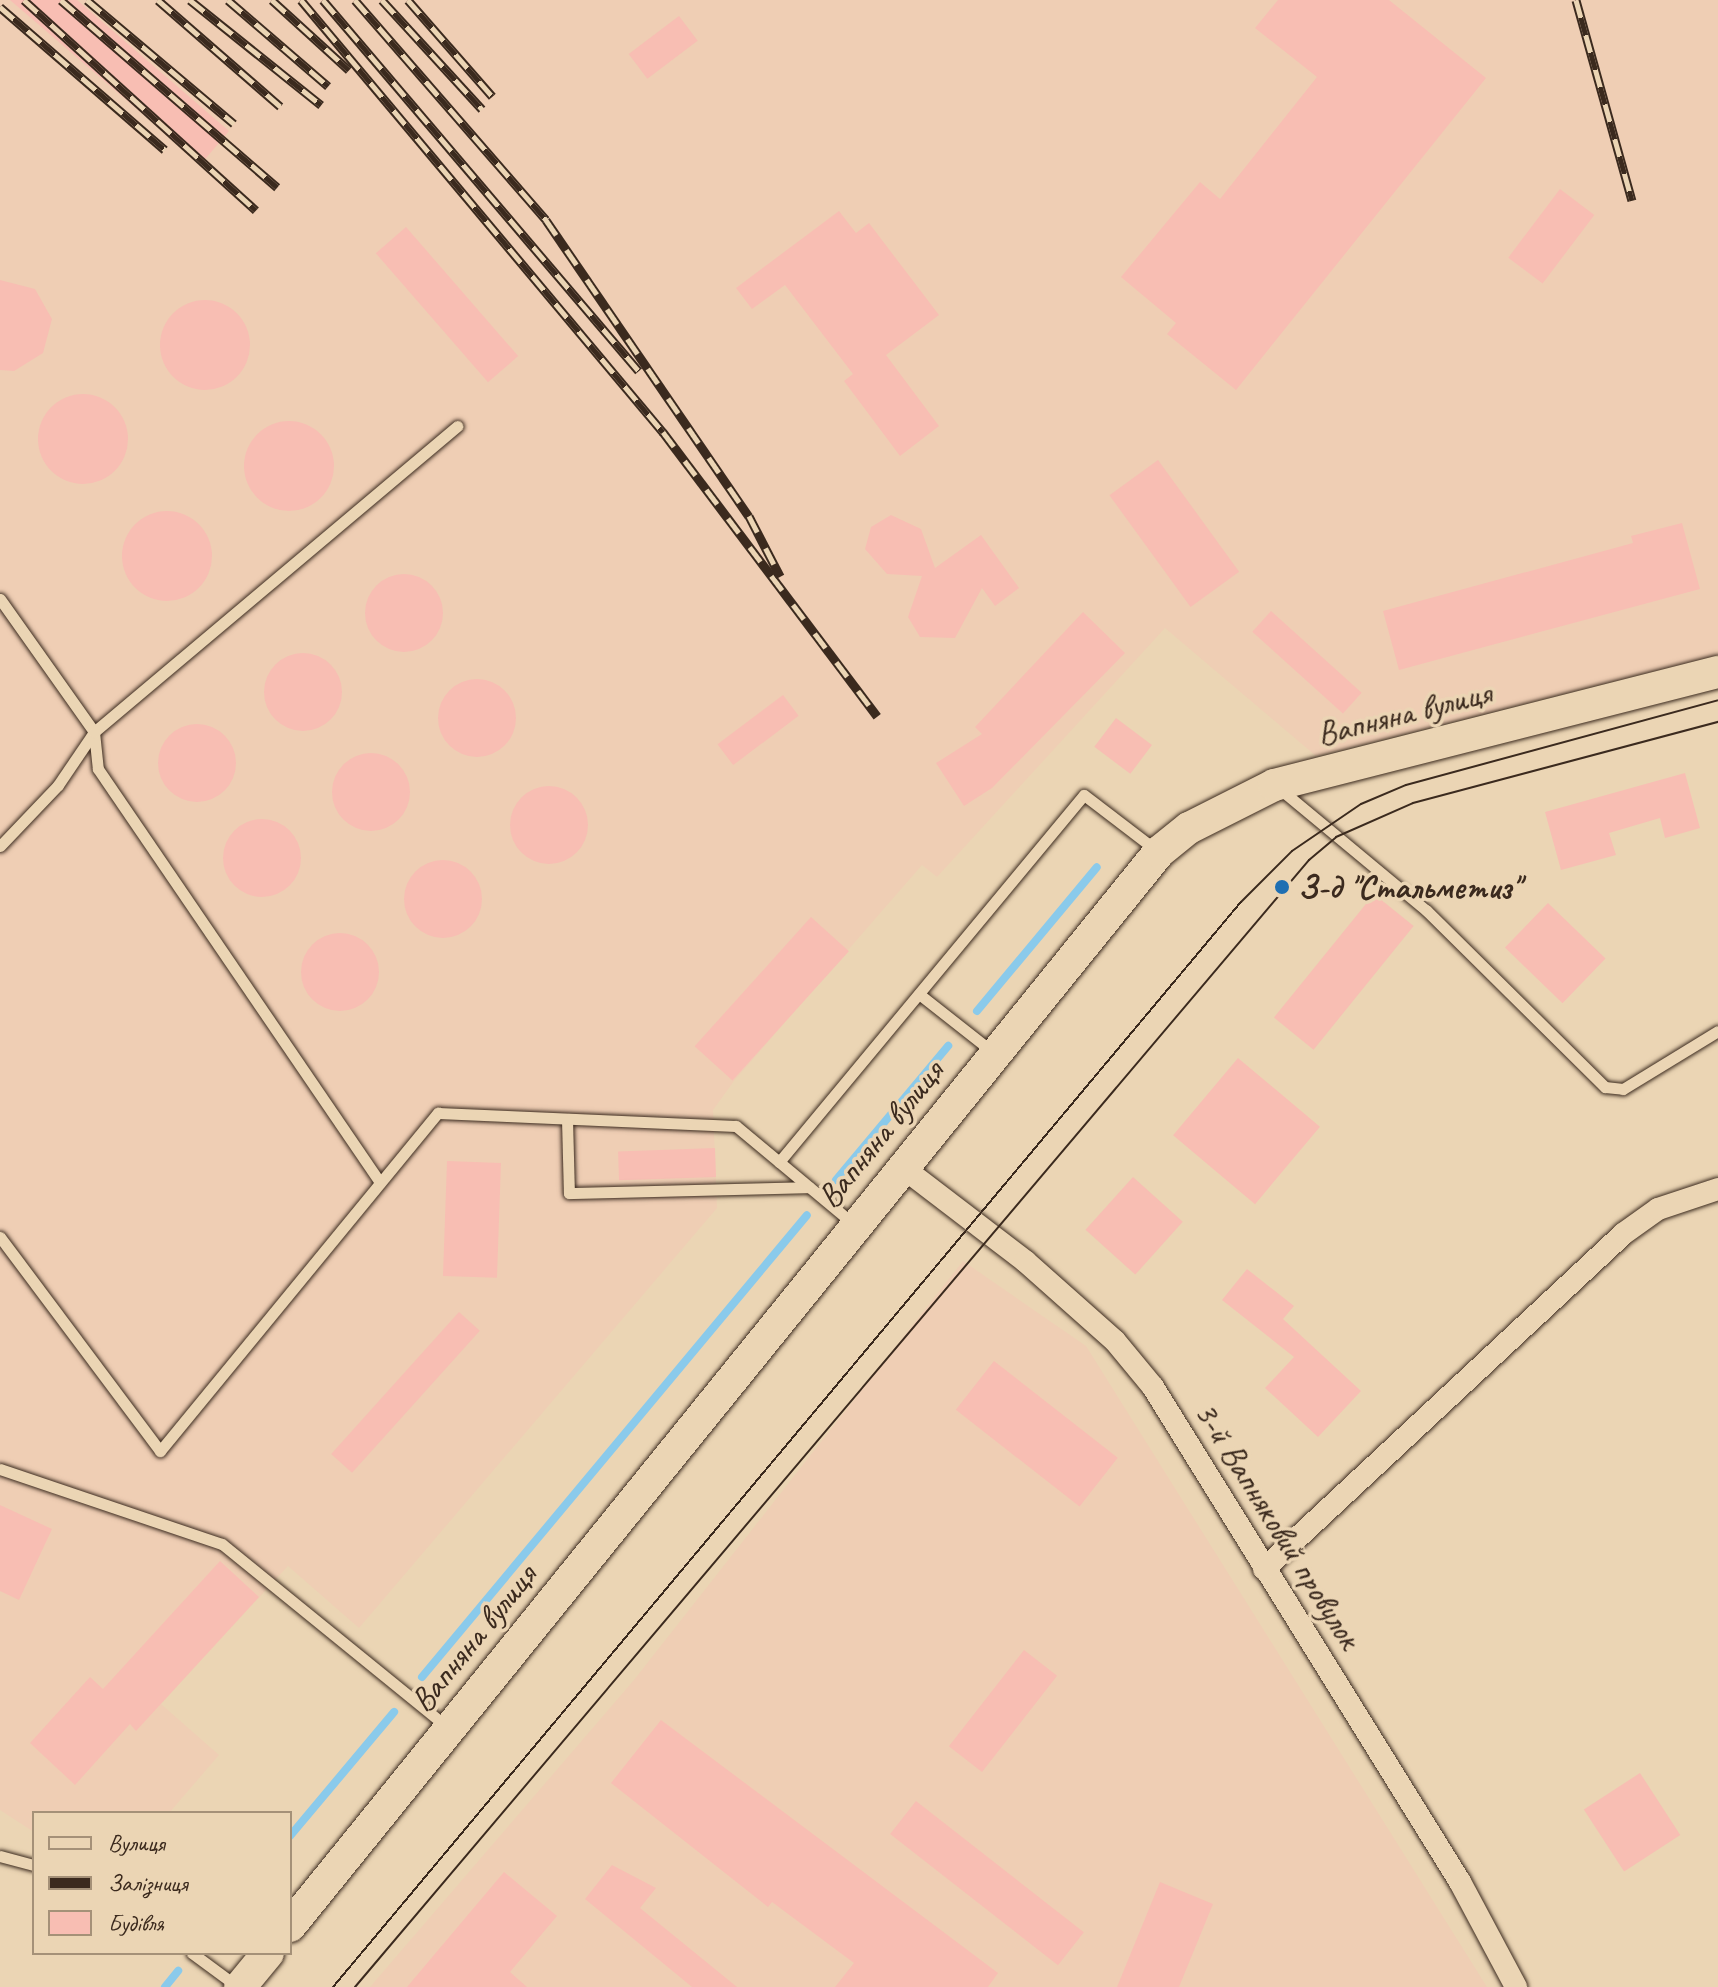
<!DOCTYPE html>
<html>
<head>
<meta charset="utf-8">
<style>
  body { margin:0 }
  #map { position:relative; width:1718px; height:1987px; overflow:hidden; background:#ebd5b4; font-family:Caveat,sans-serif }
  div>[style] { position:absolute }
  .built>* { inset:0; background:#efceb4 }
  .stream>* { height:8px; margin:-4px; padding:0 4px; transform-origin:4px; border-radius:4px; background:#8acaeb }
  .building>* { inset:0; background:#f8beb3; transform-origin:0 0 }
  .round { border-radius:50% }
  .roads { filter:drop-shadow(0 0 2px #3b2a1e) drop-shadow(0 0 2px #3b2a1e) }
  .lane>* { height:11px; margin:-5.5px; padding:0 5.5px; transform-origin:5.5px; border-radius:5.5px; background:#ebd5b4 }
  .street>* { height:22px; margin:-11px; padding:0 11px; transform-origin:11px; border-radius:11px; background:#ebd5b4 }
  .secondary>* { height:32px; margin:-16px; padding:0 16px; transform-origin:16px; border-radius:16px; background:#ebd5b4 }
  .tram>* { height:2px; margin:-1px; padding:0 1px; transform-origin:1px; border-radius:1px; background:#3b2a1e }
  .rail>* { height:9px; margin-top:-4.5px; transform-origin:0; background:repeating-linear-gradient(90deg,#ebd5b4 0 18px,#3b2a1e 0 36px); box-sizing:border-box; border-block:2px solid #3b2a1e }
  .dots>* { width:22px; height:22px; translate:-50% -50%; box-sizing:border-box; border:4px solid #ebd5b4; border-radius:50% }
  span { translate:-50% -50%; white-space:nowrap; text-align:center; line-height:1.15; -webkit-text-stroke:7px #ebd5b4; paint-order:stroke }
  .street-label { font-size:34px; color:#3b2a1e }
  .poi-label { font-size:34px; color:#3b2a1e; font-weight:700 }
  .left { translate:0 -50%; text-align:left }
  .legend { position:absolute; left:32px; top:1811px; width:260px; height:144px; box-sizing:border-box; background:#ebd5b4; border:2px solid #a59178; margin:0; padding:10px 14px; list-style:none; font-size:24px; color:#3b2a1e }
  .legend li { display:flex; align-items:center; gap:16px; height:40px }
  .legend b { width:40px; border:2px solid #a59178 }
</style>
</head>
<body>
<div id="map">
  <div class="built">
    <div style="clip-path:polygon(0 0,1718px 0,1718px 655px,1316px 756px,1165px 628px,937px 877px,922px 865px,734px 1081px,713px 1110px,717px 1208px,359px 1628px,288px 1566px,161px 1704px,219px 1755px,169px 1813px,34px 1813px,34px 1832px,0 1810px)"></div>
    <div style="clip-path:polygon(963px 1261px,1086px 1346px,1487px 1987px,370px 1987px,634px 1680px)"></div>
  </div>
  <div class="stream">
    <div style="left:977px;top:1011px;width:187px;rotate:-50.2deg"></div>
    <div style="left:836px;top:1180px;width:175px;rotate:-50.1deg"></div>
    <div style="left:422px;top:1677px;width:601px;rotate:-50.19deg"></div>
    <div style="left:290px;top:1836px;width:162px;rotate:-50deg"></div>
    <div style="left:165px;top:1987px;width:21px;rotate:-51deg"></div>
  </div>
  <div class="building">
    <div style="clip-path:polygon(10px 0,77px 0,229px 131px,201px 164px)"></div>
    <div style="clip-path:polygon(1278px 0,1389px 0,1486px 78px,1236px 390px,1167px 334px,1176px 323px,1121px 277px,1200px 182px,1220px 199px,1317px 77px,1255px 28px)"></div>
    <div style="left:679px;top:16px;width:31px;height:63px;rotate:53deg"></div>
    <div style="left:1560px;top:189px;width:43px;height:86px;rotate:37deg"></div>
    <div style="clip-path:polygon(839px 211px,856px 233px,869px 223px,939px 315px,886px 355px,939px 426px,900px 456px,844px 381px,853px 374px,785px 285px,752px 309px,736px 288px)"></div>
    <div style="left:406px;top:227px;width:171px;height:40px;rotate:49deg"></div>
    <div style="clip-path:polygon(0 280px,35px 289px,52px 319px,43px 353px,14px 371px,0 370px)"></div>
    <div class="round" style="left:160px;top:300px;width:90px;height:90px"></div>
    <div class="round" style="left:38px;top:394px;width:90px;height:90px"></div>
    <div class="round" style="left:244px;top:421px;width:90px;height:90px"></div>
    <div style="left:1158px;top:460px;width:138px;height:60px;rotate:54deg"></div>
    <div class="round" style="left:122px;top:511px;width:90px;height:90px"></div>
    <div style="clip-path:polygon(891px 515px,921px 529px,935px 568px,981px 535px,1019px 588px,995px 606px,982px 588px,955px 638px,920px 637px,908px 617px,922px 576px,887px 574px,865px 549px,871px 527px)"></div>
    <div style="clip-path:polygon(1682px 523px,1700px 589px,1399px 670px,1383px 611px,1633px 543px,1631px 536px)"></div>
    <div class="round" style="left:365px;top:574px;width:78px;height:78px"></div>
    <div style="left:1271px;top:611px;width:122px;height:28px;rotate:42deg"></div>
    <div style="clip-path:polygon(1083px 612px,1125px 653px,992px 788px,964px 806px,936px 763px,982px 734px,975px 727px)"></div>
    <div class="round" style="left:264px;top:653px;width:78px;height:78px"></div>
    <div class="round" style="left:438px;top:679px;width:78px;height:78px"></div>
    <div style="left:783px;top:695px;width:26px;height:82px;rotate:53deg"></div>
    <div style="left:1116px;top:718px;width:45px;height:36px;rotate:37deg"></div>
    <div class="round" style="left:158px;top:724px;width:78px;height:78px"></div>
    <div class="round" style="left:332px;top:753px;width:78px;height:78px"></div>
    <div style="clip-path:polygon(1685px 773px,1700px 828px,1665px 838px,1660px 818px,1609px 833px,1616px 855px,1561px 870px,1545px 812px)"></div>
    <div class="round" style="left:510px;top:786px;width:78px;height:78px"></div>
    <div class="round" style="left:223px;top:819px;width:78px;height:78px"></div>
    <div class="round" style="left:404px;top:860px;width:78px;height:78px"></div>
    <div style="left:1374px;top:894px;width:51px;height:159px;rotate:39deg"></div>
    <div style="left:1548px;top:903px;width:80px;height:62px;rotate:44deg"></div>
    <div style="left:811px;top:917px;width:51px;height:174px;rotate:42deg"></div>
    <div class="round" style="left:301px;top:933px;width:78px;height:78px"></div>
    <div style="left:1238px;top:1058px;width:107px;height:101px;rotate:40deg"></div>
    <div style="left:715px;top:1148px;width:29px;height:97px;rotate:88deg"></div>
    <div style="left:447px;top:1161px;width:54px;height:115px;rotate:2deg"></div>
    <div style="left:1133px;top:1177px;width:67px;height:71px;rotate:42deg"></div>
    <div style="clip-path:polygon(1247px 1269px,1294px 1306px,1283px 1319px,1361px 1391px,1318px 1437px,1265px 1388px,1294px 1357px,1222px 1300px)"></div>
    <div style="left:459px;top:1312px;width:28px;height:191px;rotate:42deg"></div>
    <div style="left:994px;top:1361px;width:157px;height:62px;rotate:38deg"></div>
    <div style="clip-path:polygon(0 1505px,52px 1529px,19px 1600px,0 1591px)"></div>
    <div style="clip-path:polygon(220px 1561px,259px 1597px,136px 1731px,130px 1724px,75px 1785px,30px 1743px,90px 1677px,103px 1689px)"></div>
    <div style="left:1024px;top:1650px;width:42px;height:122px;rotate:38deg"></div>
    <div style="clip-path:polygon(661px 1720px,998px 1973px,988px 1987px,835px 1987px,854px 1963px,772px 1902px,768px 1907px,611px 1783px)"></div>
    <div style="left:1640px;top:1773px;width:74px;height:67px;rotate:57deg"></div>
    <div style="left:916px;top:1801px;width:213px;height:42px;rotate:38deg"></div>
    <div style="clip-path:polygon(612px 1865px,656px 1888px,640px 1908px,737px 1987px,692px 1987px,585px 1899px)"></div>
    <div style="clip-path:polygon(504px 1872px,557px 1916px,510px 1972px,527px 1987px,407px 1987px)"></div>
    <div style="clip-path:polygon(1160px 1882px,1213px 1904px,1179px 1987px,1117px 1987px)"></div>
  </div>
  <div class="roads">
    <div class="lane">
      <div style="left:0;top:599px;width:163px;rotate:54.7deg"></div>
      <div style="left:94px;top:732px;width:37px;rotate:84deg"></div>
      <div style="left:98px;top:769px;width:499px;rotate:55.7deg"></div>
      <div style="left:1280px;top:789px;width:190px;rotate:39.7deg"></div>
      <div style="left:1426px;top:910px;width:252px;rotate:44.7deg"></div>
      <div style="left:1605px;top:1087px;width:18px;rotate:6deg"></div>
      <div style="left:1623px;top:1089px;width:111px;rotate:-31.4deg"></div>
      <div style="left:0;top:846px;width:84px;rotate:-46.4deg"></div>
      <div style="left:58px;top:785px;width:64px;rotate:-55.8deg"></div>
      <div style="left:94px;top:732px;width:475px;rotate:-40.1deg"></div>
      <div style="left:919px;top:994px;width:95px;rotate:38.2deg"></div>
      <div style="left:567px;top:1119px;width:74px;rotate:88.5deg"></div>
      <div style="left:569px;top:1193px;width:240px;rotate:-1.4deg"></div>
      <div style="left:779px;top:1162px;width:477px;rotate:-50.3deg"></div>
      <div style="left:1084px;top:795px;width:91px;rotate:37.4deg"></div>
      <div style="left:0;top:1237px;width:267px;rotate:53.2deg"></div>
      <div style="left:160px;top:1451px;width:438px;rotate:-50.6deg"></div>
      <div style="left:438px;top:1113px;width:298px;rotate:2.5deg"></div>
      <div style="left:736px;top:1126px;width:155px;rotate:39.8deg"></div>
      <div style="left:0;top:1469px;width:234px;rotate:18.7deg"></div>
      <div style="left:222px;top:1544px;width:289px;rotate:39.1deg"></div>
      <div style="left:0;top:1856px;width:35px;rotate:15deg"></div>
      <div style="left:192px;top:1953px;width:57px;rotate:36.5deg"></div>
    </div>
    <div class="street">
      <div style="left:902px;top:1167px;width:155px;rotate:37.4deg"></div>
      <div style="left:1025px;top:1261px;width:120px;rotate:41.6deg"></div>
      <div style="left:1115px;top:1341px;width:60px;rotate:50.4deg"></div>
      <div style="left:1153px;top:1387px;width:582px;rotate:58.19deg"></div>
      <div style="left:1460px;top:1882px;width:119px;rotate:61.9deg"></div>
      <div style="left:1264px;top:1569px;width:491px;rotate:-43deg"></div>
      <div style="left:1623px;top:1234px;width:43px;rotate:-35.5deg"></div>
      <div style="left:1658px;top:1209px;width:63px;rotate:-18.4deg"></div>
    </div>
    <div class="secondary">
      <div style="left:290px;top:1926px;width:1382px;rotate:-51.02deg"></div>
      <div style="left:1159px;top:852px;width:38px;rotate:-39deg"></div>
      <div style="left:1189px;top:828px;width:95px;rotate:-26.8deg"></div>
      <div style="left:1274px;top:785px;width:458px;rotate:-14.3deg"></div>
      <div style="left:240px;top:1987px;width:44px;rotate:-50.5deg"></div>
    </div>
  </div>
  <div class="tram">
    <div style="left:333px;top:1987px;width:1415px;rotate:-50.08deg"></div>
    <div style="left:1241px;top:902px;width:72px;rotate:-45deg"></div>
    <div style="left:1292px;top:851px;width:83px;rotate:-34.3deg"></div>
    <div style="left:1361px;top:804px;width:49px;rotate:-22.9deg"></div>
    <div style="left:1406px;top:785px;width:323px;rotate:-15.2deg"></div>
    <div style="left:355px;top:1987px;width:1477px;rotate:-49.75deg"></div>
    <div style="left:1309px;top:860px;width:35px;rotate:-40deg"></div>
    <div style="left:1336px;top:837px;width:84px;rotate:-23.8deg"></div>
    <div style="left:1413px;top:803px;width:316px;rotate:-14.9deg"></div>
  </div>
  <div class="rail">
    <div style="left:24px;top:0;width:313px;rotate:42.2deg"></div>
    <div style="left:61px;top:0;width:286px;rotate:40.9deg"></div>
    <div style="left:87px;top:0;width:192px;rotate:40.1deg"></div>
    <div style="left:158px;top:0;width:162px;rotate:41deg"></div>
    <div style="left:190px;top:0;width:168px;rotate:38.7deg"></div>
    <div style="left:228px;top:0;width:132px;rotate:40.7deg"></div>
    <div style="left:272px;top:0;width:104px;rotate:42.3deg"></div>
    <div style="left:301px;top:0;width:564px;rotate:50.04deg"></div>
    <div style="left:663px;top:432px;width:356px;rotate:53deg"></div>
    <div style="left:323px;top:0;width:487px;rotate:49.6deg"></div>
    <div style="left:355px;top:0;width:291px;rotate:49deg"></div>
    <div style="left:546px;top:220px;width:359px;rotate:55.6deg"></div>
    <div style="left:749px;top:516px;width:68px;rotate:62.7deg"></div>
    <div style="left:382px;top:0;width:148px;rotate:47.5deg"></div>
    <div style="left:408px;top:0;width:128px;rotate:48.8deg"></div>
    <div style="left:1576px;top:0;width:208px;rotate:74.4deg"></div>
    <div style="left:0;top:7px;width:218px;rotate:40.9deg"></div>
  </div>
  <div class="dots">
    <div style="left:1282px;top:887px;background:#1f6fb2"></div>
  </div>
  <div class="street-label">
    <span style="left:1404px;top:713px;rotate:-14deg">Вапняна вулиця</span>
    <span style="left:880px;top:1134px;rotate:-51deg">Вапняна вулиця</span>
    <span style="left:1278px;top:1525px;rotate:58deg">3-й Вапняковий провулок</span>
    <span style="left:473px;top:1638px;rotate:-51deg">Вапняна вулиця</span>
  </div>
  <div class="poi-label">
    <span class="left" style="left:1298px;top:887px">З-д "Стальметиз"</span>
  </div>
  <ul class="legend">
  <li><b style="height:10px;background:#ebd5b4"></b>Вулиця</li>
  <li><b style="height:10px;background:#3b2a1e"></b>Залізниця</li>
  <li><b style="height:22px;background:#f8beb3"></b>Будівля</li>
  </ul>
</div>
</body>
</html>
